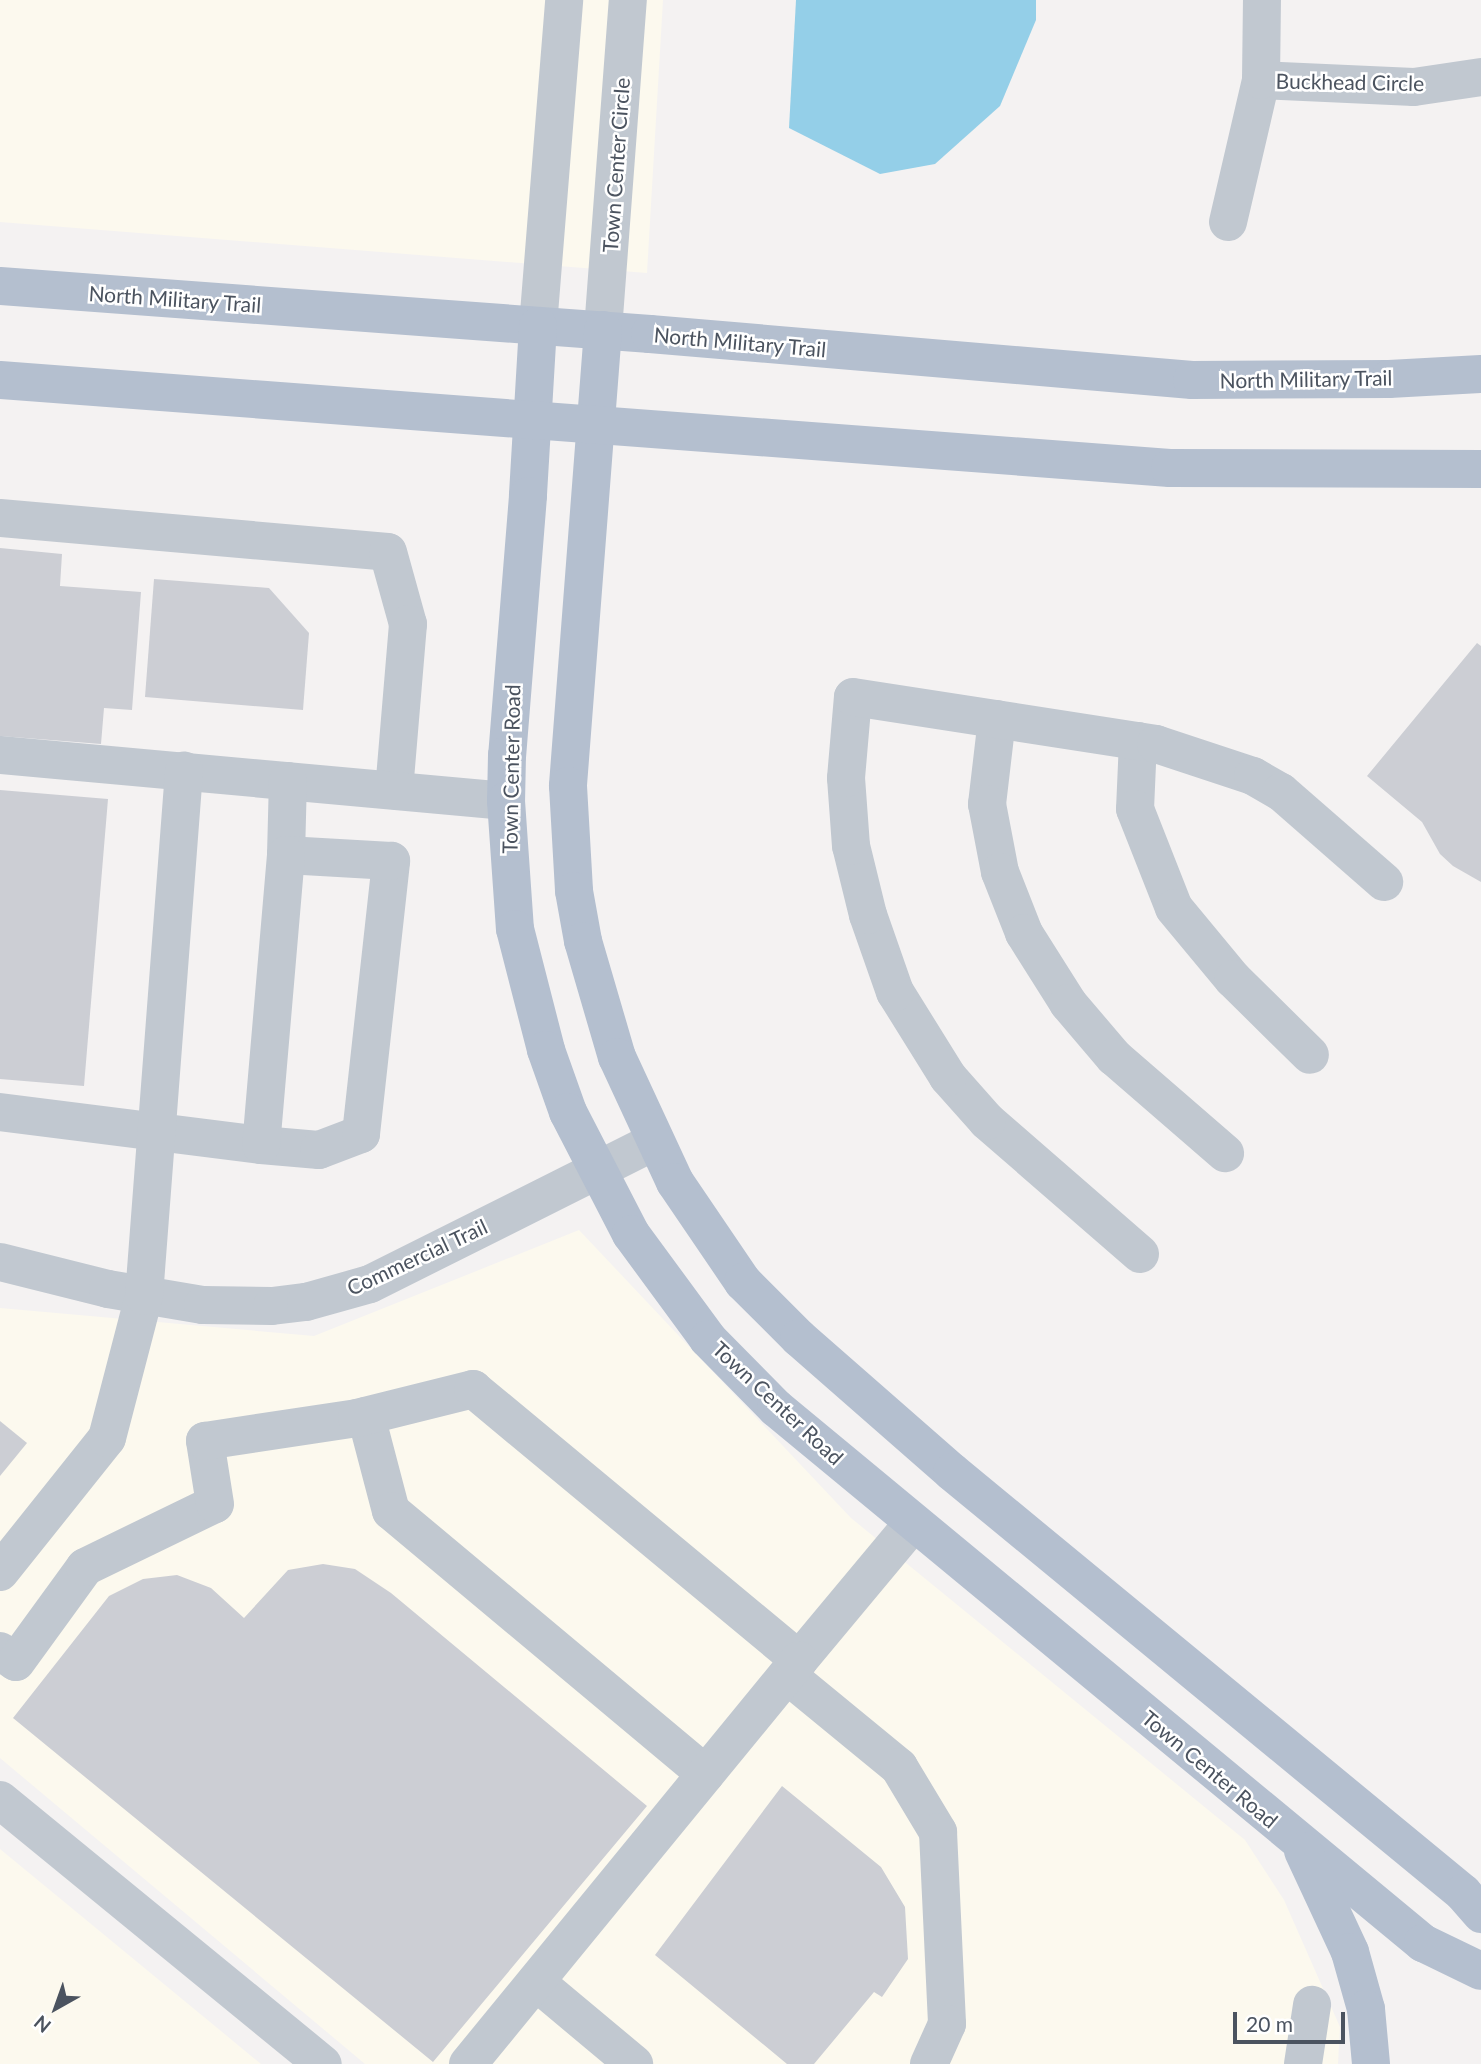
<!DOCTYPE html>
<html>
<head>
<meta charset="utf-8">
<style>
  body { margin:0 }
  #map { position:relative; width:1481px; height:2064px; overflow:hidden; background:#f4f2f2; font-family:Lato,sans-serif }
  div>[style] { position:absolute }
  .commercial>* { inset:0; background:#fcf9ee }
  .water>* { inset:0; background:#94cfe8 }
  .building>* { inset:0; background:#ccced4 }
  .minor>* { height:38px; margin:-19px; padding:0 19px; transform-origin:19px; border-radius:19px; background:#c1c8d0 }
  .major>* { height:38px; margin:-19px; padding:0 19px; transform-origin:19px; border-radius:19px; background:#b4bfcf }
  span { translate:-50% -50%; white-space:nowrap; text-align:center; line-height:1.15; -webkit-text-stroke:5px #fff; paint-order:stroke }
  .street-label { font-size:21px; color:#4b535f }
  .north { position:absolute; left:21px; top:1973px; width:70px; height:70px; -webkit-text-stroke:5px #fff; paint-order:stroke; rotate:220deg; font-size:19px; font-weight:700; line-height:28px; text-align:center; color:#4b535f }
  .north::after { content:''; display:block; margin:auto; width:24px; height:32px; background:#4b535f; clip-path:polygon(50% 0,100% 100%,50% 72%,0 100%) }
  .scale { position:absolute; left:1233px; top:2012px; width:112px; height:32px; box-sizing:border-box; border:4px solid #4b535f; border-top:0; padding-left:9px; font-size:21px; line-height:24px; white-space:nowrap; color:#4b535f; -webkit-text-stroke:5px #fff; paint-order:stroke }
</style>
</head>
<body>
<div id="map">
  <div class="commercial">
    <div style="clip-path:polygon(0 0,663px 0,647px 273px,0 222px)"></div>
    <div style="clip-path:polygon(579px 1230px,851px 1518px,1245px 1840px,1284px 1900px,1340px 2027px,1338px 2064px,365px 2064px,0 1758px,0 1308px,314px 1336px)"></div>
    <div style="clip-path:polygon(0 1849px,261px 2064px,0 2064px)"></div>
  </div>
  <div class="water">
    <div style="clip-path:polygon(796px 0,1036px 0,1036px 20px,1000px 106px,935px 164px,880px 174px,789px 128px)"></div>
  </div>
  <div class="building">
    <div style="clip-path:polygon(0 548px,62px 554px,60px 586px,141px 592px,132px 710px,104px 708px,101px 744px,0 736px)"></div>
    <div style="clip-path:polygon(154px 579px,269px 588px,309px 633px,303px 710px,145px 697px)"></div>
    <div style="clip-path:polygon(1477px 643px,1481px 646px,1481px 882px,1453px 866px,1440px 854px,1422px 822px,1367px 776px)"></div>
    <div style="clip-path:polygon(0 790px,108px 799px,84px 1086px,0 1079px)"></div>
    <div style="clip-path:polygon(0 1421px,27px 1443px,0 1476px)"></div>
    <div style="clip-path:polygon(323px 1564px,355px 1569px,391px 1593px,647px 1806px,433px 2062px,13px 1718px,109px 1596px,143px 1579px,177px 1575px,211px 1588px,244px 1618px,288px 1570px)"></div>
    <div style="clip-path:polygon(782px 1786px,881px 1867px,905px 1907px,908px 1959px,882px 1997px,874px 1992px,814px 2064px,787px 2064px,655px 1955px)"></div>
  </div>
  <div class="minor">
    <div style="left:1261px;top:80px;width:153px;rotate:2.6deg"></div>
    <div style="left:1414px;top:87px;width:68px;rotate:-8.5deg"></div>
    <div style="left:1228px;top:222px;width:146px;rotate:-76.9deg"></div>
    <div style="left:1261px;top:80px;width:80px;rotate:-89.3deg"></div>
    <div style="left:538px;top:326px;width:327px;rotate:-85.4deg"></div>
    <div style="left:603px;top:330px;width:331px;rotate:-85.7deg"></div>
    <div style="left:0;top:518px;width:389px;rotate:5deg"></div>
    <div style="left:388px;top:552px;width:75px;rotate:74.5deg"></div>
    <div style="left:408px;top:624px;width:167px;rotate:94.8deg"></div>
    <div style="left:997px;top:719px;width:86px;rotate:96.7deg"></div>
    <div style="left:987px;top:804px;width:69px;rotate:79.2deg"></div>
    <div style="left:1000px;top:872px;width:66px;rotate:68.5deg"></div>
    <div style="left:1024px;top:933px;width:83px;rotate:57.8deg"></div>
    <div style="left:1068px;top:1003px;width:71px;rotate:49.6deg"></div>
    <div style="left:1114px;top:1057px;width:147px;rotate:40.9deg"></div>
    <div style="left:1138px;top:741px;width:68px;rotate:92.5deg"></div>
    <div style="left:1135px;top:809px;width:106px;rotate:68.5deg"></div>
    <div style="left:1174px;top:908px;width:92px;rotate:50.3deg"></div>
    <div style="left:1233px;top:979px;width:108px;rotate:44.6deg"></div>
    <div style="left:0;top:755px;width:508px;rotate:5.19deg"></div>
    <div style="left:286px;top:855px;width:74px;rotate:-88.5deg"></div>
    <div style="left:0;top:1112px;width:263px;rotate:7.2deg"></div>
    <div style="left:261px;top:1145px;width:58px;rotate:4.9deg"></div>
    <div style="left:319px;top:1150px;width:45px;rotate:-20.9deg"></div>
    <div style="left:361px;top:1134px;width:275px;rotate:-83.7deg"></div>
    <div style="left:391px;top:861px;width:105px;rotate:-176.7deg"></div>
    <div style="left:286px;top:855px;width:291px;rotate:94.9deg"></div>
    <div style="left:1140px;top:1254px;width:203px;rotate:-139deg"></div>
    <div style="left:987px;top:1121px;width:59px;rotate:-131.6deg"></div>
    <div style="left:948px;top:1077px;width:100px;rotate:-121.9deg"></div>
    <div style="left:895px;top:992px;width:82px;rotate:-109.3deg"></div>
    <div style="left:868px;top:915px;width:71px;rotate:-103.8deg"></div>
    <div style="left:851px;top:846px;width:68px;rotate:-94.2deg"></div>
    <div style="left:846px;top:778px;width:81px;rotate:-85.1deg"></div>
    <div style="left:853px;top:697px;width:307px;rotate:8.8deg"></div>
    <div style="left:1156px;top:744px;width:102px;rotate:18.3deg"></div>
    <div style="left:1253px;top:776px;width:32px;rotate:30deg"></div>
    <div style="left:1281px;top:792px;width:137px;rotate:41.1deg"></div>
    <div style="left:0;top:1262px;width:111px;rotate:14deg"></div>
    <div style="left:108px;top:1289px;width:96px;rotate:9.6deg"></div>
    <div style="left:203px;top:1305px;width:69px;rotate:0.8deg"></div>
    <div style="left:272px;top:1306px;width:34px;rotate:-7deg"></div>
    <div style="left:306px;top:1302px;width:66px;rotate:-15.7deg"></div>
    <div style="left:370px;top:1284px;width:318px;rotate:-26.6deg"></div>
    <div style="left:366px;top:1416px;width:98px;rotate:75.3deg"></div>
    <div style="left:391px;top:1511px;width:410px;rotate:39.9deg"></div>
    <div style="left:0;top:1572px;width:171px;rotate:-51.4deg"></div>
    <div style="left:107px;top:1438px;width:147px;rotate:-75.4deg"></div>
    <div style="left:144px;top:1296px;width:527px;rotate:-85.64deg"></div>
    <div style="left:0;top:1651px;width:19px;rotate:35deg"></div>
    <div style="left:16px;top:1662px;width:117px;rotate:-54deg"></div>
    <div style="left:85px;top:1567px;width:144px;rotate:-25.9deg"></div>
    <div style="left:215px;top:1504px;width:64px;rotate:-99deg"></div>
    <div style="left:205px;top:1441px;width:154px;rotate:-8.6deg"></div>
    <div style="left:357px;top:1418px;width:120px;rotate:-14deg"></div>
    <div style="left:473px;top:1389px;width:424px;rotate:39.7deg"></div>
    <div style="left:799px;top:1660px;width:178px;rotate:-50.2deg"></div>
    <div style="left:787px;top:1675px;width:145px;rotate:39.4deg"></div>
    <div style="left:899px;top:1767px;width:76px;rotate:59deg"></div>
    <div style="left:938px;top:1832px;width:192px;rotate:87.3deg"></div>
    <div style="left:947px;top:2024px;width:44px;rotate:114.2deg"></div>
    <div style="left:0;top:1800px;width:417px;rotate:39.3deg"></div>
    <div style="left:536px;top:1982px;width:128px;rotate:39.9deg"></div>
    <div style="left:468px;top:2064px;width:522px;rotate:-50.67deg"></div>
    <div style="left:1303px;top:2064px;width:60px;rotate:-81.3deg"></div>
  </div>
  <div class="major">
    <div style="left:0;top:286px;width:652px;rotate:4.22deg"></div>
    <div style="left:650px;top:334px;width:544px;rotate:4.85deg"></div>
    <div style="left:1192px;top:380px;width:197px;rotate:-0.3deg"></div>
    <div style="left:1389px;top:379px;width:92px;rotate:-3.1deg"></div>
    <div style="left:538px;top:326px;width:170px;rotate:93.4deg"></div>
    <div style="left:528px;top:496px;width:260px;rotate:94.6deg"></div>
    <div style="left:507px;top:755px;width:46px;rotate:91.2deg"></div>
    <div style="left:506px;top:801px;width:128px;rotate:86deg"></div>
    <div style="left:515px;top:929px;width:125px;rotate:75.6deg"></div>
    <div style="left:546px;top:1050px;width:66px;rotate:70.5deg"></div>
    <div style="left:568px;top:1112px;width:137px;rotate:62.7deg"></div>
    <div style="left:631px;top:1234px;width:130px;rotate:53.7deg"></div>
    <div style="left:708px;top:1339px;width:97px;rotate:45.4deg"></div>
    <div style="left:776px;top:1408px;width:840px;rotate:39.59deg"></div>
    <div style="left:1423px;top:1943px;width:64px;rotate:25.8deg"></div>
    <div style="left:603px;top:330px;width:457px;rotate:94.4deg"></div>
    <div style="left:568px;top:786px;width:105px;rotate:86.7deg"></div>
    <div style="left:574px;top:891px;width:51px;rotate:79.8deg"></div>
    <div style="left:583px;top:941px;width:121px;rotate:73.7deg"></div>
    <div style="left:617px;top:1057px;width:138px;rotate:65.1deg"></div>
    <div style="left:675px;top:1182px;width:121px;rotate:55.8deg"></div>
    <div style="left:743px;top:1282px;width:79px;rotate:45deg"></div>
    <div style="left:799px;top:1338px;width:203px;rotate:41.2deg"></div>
    <div style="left:952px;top:1472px;width:662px;rotate:39.48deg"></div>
    <div style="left:1463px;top:1893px;width:28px;rotate:49deg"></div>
    <div style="left:0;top:380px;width:1173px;rotate:4.3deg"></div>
    <div style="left:1170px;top:468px;width:311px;rotate:0.2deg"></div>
    <div style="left:1303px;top:1851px;width:111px;rotate:65deg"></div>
    <div style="left:1350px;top:1952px;width:59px;rotate:74.3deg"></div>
    <div style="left:1366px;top:2009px;width:55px;rotate:84.8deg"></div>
  </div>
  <div class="street-label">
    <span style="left:1350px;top:82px;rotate:1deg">Buckhead Circle</span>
    <span style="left:616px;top:165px;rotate:-86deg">Town Center Circle</span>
    <span style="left:175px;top:299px;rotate:4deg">North Military Trail</span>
    <span style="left:740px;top:342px;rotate:5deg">North Military Trail</span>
    <span style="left:1306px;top:379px;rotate:-1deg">North Military Trail</span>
    <span style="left:511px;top:769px;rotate:-89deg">Town Center Road</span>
    <span style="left:417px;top:1257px;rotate:-25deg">Commercial Trail</span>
    <span style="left:778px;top:1403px;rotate:43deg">Town Center Road</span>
    <span style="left:1210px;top:1769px;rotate:40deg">Town Center Road</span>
  </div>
  <div class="north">N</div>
  <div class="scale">20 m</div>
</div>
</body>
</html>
